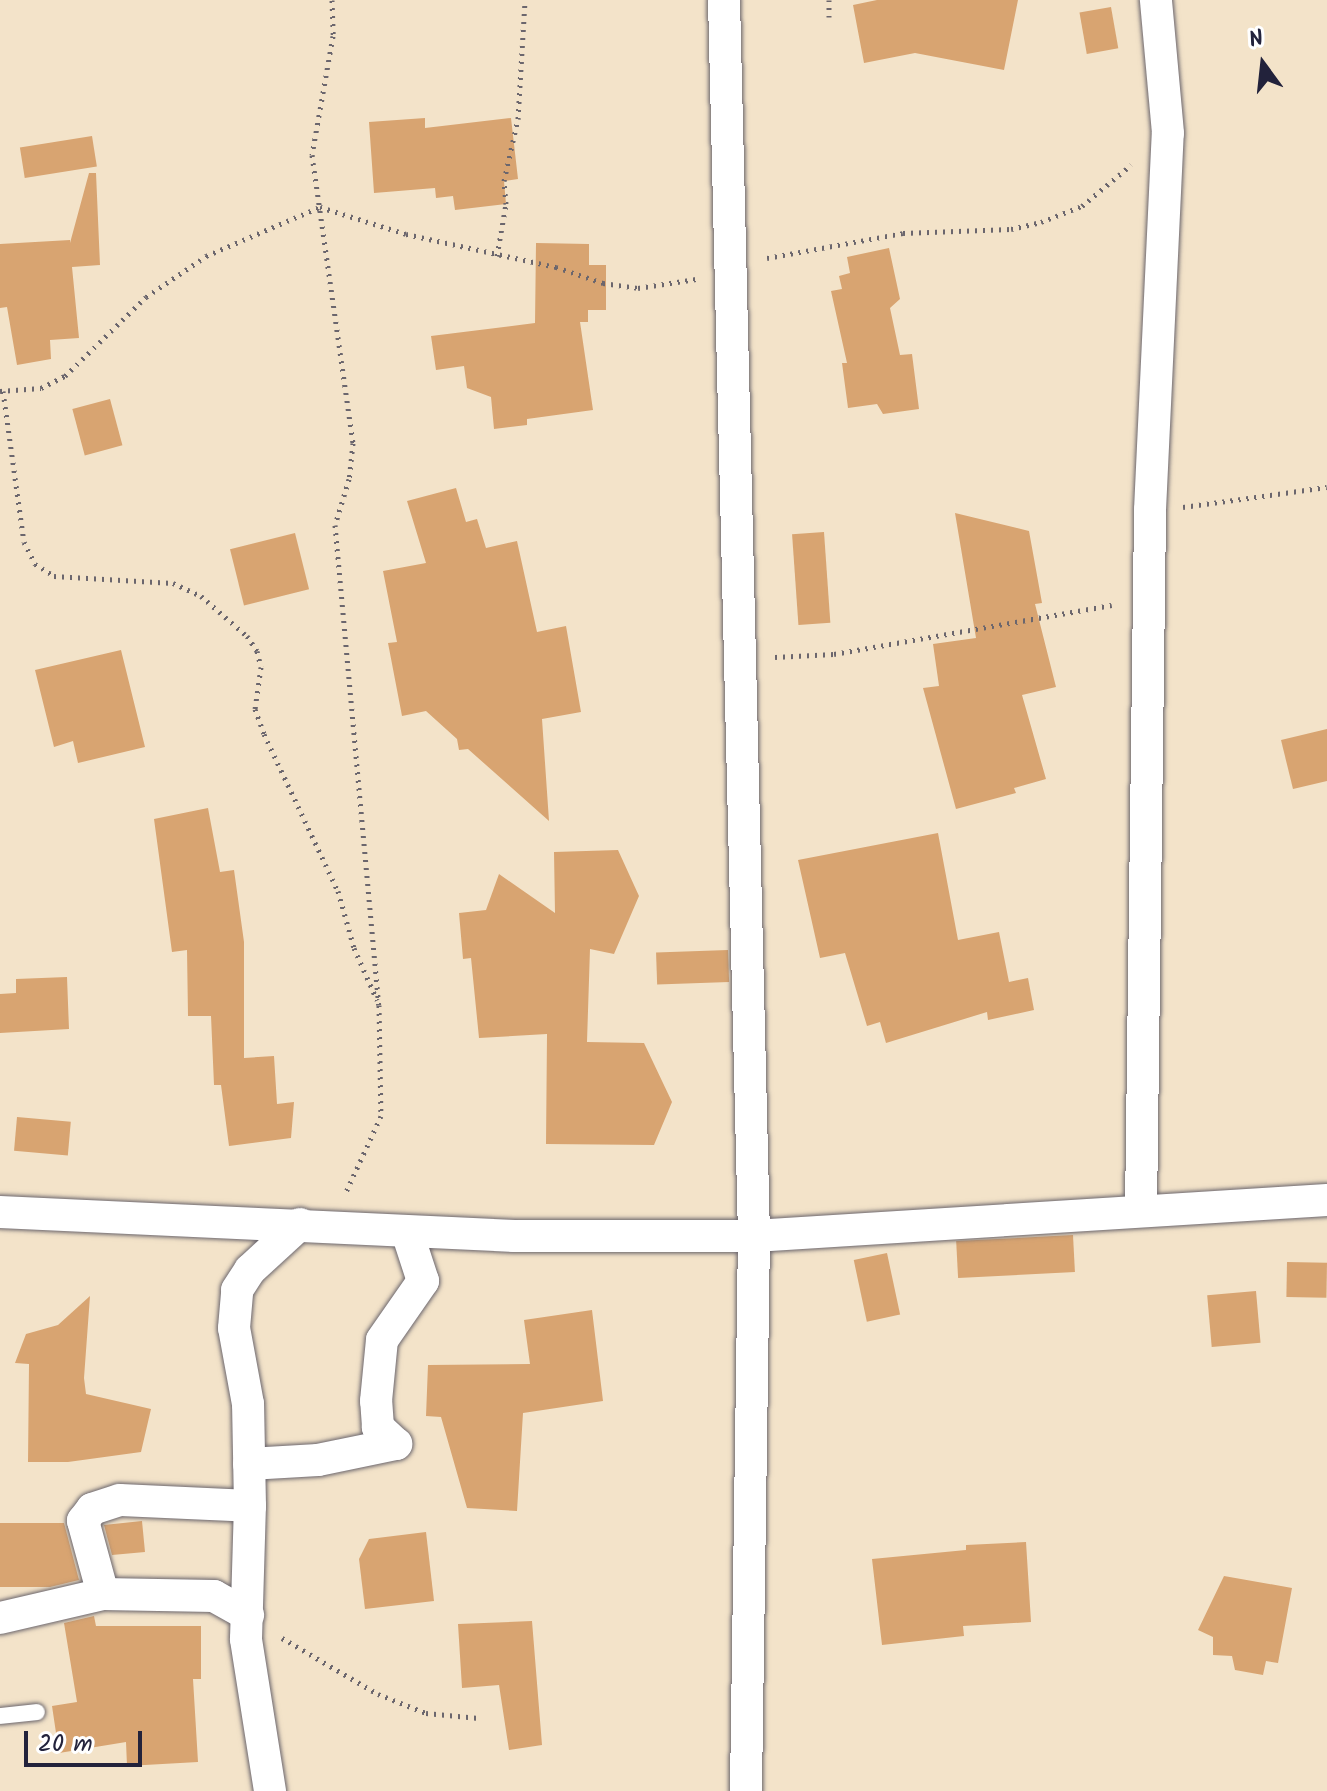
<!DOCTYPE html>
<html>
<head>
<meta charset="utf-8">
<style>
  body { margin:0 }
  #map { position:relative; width:1327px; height:1791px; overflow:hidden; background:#f3e3c9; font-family:Kalam,sans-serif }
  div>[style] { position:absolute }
  .building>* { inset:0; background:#d8a471; transform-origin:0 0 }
  .path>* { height:5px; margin-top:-2.5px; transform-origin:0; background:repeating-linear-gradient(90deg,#6b666d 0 2px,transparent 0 8px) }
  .roads { filter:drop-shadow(0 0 2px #6b666d) drop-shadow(0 0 2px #6b666d) }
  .service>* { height:16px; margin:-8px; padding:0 8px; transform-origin:8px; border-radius:8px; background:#fff }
  .minor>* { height:32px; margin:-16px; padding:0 16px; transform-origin:16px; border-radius:16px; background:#fff }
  span { translate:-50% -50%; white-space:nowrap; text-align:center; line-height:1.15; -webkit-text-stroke:7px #fff; paint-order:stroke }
  .north { position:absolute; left:1223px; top:24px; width:80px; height:80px; -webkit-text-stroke:6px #fff; paint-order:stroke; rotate:345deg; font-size:22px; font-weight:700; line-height:32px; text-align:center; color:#22223b }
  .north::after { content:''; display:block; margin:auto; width:28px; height:36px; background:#22223b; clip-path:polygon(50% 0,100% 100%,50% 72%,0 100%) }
  .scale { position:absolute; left:24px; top:1731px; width:118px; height:36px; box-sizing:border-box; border:4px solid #22223b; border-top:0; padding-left:10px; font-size:24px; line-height:28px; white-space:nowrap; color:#22223b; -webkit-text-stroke:6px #fff; paint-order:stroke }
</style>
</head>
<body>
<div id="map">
  <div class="building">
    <div style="clip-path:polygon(877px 0,1018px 0,1004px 70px,915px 53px,864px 63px,853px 5px)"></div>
    <div style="left:1111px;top:7px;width:42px;height:32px;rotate:80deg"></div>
    <div style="clip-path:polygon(425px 118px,425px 128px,511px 118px,518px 179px,504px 181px,506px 204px,455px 210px,453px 196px,436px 198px,435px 188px,374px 193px,369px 122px)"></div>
    <div style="left:92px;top:136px;width:31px;height:73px;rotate:81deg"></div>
    <div style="clip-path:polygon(89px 173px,96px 173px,100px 265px,72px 267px,79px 338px,50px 340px,51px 359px,17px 365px,7px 307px,0 308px,0 244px,70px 240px,70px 243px)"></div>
    <div style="clip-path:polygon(536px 243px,589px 244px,589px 265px,606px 265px,606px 310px,588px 310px,588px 322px,580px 322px,593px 410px,527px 419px,527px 425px,494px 429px,491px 397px,467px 388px,464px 366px,436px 370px,431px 336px,535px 323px)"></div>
    <div style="clip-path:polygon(889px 248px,900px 299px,890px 308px,900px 355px,912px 354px,919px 409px,883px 414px,877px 404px,848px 408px,842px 363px,847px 363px,831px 291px,842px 289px,839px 276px,850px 273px,847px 257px)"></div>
    <div style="left:110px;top:399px;width:48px;height:39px;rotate:75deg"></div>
    <div style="clip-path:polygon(456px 488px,466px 522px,477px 519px,486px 548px,517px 541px,537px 632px,566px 626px,581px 712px,542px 719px,549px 821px,468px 749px,459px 750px,457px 739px,426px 711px,402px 716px,388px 643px,397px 642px,383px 571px,426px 563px,407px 501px)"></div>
    <div style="clip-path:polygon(955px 513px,1029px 531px,1042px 603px,1035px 604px,1056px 687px,1022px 695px,1046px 779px,1014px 788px,1016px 793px,956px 809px,923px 688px,939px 686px,933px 644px,976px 638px)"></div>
    <div style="left:824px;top:532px;width:91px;height:32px;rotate:86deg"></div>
    <div style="left:295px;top:533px;width:58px;height:67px;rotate:76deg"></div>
    <div style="clip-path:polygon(121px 650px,145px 747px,78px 763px,73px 741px,54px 747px,35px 670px)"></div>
    <div style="clip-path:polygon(1327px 729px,1327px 781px,1293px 789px,1281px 740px)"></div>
    <div style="clip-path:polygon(208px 808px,220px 872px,234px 870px,244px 942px,244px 1058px,274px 1056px,277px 1104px,294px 1102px,291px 1138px,229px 1146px,221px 1085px,214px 1085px,211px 1016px,188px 1016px,187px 950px,172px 952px,154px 819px)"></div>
    <div style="clip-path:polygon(938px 833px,958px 940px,999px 932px,1009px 982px,1028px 978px,1034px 1010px,988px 1020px,987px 1012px,886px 1043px,880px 1022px,867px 1026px,845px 953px,820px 958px,798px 860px)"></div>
    <div style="clip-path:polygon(618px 850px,639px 896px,614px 954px,590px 949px,587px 1042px,644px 1043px,672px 1102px,654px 1145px,546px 1144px,547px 1034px,479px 1038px,471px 958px,463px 959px,459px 913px,486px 910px,499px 874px,555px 913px,554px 852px)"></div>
    <div style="left:728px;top:950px;width:32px;height:72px;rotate:88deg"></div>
    <div style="clip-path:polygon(67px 977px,69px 1029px,0 1033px,0 994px,16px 993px,16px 979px)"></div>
    <div style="left:17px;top:1117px;width:54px;height:34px;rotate:5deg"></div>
    <div style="left:1073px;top:1235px;width:37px;height:117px;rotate:87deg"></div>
    <div style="left:887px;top:1253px;width:63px;height:34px;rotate:78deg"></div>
    <div style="left:1287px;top:1262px;width:40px;height:35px;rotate:1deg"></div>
    <div style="left:1256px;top:1291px;width:52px;height:49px;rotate:85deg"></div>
    <div style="clip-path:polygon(90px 1296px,84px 1378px,86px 1394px,151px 1409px,141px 1452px,68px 1462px,28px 1462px,29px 1364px,15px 1363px,26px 1334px,58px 1325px)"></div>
    <div style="clip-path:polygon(592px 1310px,603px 1401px,523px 1413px,517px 1511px,467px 1508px,441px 1417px,426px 1416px,428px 1365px,530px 1364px,524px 1320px)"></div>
    <div style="clip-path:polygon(142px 1521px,145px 1552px,112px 1555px,104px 1525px)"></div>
    <div style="clip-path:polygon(0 1523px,64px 1523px,79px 1580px,50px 1587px,0 1587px)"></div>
    <div style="clip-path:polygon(426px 1532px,434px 1601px,365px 1609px,359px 1559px,369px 1539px)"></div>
    <div style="clip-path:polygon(1026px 1542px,1031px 1622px,963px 1626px,964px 1636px,882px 1645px,872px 1559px,966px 1550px,966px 1545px)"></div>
    <div style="clip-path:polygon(1224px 1576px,1292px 1588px,1278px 1663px,1266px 1661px,1263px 1675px,1235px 1670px,1232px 1656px,1213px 1655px,1213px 1637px,1198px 1630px)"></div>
    <div style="clip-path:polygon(94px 1616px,96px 1626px,201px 1626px,201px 1679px,193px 1679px,198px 1762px,127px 1766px,126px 1742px,59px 1753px,52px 1706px,77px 1702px,64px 1623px)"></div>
    <div style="clip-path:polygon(532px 1621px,542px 1745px,509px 1750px,499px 1685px,462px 1688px,458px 1624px)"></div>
  </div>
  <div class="path">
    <div style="left:332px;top:0;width:36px;rotate:88deg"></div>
    <div style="left:333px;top:36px;width:121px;rotate:100deg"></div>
    <div style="left:312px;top:155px;width:291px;rotate:81.9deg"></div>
    <div style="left:353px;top:443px;width:36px;rotate:96deg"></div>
    <div style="left:349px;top:479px;width:48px;rotate:106.9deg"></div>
    <div style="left:335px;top:525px;width:482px;rotate:84.8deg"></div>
    <div style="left:379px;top:1005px;width:111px;rotate:89deg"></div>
    <div style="left:381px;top:1116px;width:84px;rotate:114.7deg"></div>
    <div style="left:829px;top:0;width:17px;rotate:90deg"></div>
    <div style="left:497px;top:256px;width:53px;rotate:-80.2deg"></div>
    <div style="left:506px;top:204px;width:23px;rotate:-95deg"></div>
    <div style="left:504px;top:181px;width:64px;rotate:-77.3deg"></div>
    <div style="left:518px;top:119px;width:119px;rotate:-86.6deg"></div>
    <div style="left:767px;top:258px;width:138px;rotate:-10.4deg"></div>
    <div style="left:903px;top:233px;width:108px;rotate:-2.1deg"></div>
    <div style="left:1011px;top:229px;width:31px;rotate:-13deg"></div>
    <div style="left:1041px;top:222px;width:44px;rotate:-21.3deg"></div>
    <div style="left:1082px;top:206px;width:64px;rotate:-39.9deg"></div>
    <div style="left:0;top:391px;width:41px;rotate:-4.2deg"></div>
    <div style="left:41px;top:388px;width:27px;rotate:-27deg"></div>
    <div style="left:65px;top:376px;width:113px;rotate:-44.3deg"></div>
    <div style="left:146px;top:297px;width:73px;rotate:-34.3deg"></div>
    <div style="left:206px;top:256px;width:124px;rotate:-23.3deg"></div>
    <div style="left:320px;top:207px;width:90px;rotate:17.4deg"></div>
    <div style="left:406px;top:234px;width:154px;rotate:12.4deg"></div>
    <div style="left:556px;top:267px;width:50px;rotate:18.8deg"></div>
    <div style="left:603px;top:283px;width:35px;rotate:8deg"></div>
    <div style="left:638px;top:288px;width:59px;rotate:-8.8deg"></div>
    <div style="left:3px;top:391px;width:152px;rotate:82.1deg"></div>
    <div style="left:24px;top:542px;width:25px;rotate:63deg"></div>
    <div style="left:35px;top:564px;width:22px;rotate:32deg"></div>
    <div style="left:54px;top:576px;width:119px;rotate:3.4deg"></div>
    <div style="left:173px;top:583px;width:31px;rotate:25deg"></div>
    <div style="left:201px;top:596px;width:61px;rotate:41deg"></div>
    <div style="left:247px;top:636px;width:18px;rotate:56deg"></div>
    <div style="left:257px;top:651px;width:16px;rotate:76deg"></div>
    <div style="left:261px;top:667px;width:42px;rotate:98.1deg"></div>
    <div style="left:255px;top:709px;width:27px;rotate:70deg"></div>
    <div style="left:264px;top:734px;width:174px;rotate:64.8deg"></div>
    <div style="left:338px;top:891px;width:59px;rotate:74.3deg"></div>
    <div style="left:354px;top:948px;width:57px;rotate:66.1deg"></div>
    <div style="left:1183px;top:507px;width:145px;rotate:-7.9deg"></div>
    <div style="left:775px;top:657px;width:59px;rotate:-2.9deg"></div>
    <div style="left:834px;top:654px;width:282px;rotate:-10deg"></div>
    <div style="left:282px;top:1638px;width:111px;rotate:30.3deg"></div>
    <div style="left:378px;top:1694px;width:52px;rotate:21.6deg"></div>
    <div style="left:426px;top:1713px;width:53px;rotate:5.4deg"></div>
  </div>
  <div class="roads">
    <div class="service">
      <div style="left:0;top:1716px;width:37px;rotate:-6deg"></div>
    </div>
    <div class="minor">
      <div style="left:724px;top:0;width:1236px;rotate:88.61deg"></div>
      <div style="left:754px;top:1236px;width:555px;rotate:90.83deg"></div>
      <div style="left:1141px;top:1211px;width:701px;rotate:-89.26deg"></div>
      <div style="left:1150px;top:510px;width:377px;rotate:-87.3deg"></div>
      <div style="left:1168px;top:133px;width:134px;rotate:-95.2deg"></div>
      <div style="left:0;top:1212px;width:515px;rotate:2.67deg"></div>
      <div style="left:514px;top:1236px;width:240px"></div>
      <div style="left:754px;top:1236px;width:574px;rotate:-3.6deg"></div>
      <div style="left:249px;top:1464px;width:69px;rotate:-3.3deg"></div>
      <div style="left:318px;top:1460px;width:80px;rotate:-11.6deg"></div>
      <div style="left:396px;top:1444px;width:25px;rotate:-137deg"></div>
      <div style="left:378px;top:1427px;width:26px;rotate:-94deg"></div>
      <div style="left:376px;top:1401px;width:61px;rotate:-84.4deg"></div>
      <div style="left:382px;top:1340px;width:72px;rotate:-55.2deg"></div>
      <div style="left:423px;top:1281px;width:52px;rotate:-108.1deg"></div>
      <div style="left:103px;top:1594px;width:76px;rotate:-105.3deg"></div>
      <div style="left:83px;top:1521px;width:15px;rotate:-53deg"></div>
      <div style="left:92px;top:1509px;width:29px;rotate:-18deg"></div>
      <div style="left:120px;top:1500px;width:130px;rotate:2.6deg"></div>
      <div style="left:0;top:1618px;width:106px;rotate:-13.1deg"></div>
      <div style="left:103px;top:1594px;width:111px;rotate:1deg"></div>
      <div style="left:214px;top:1596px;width:39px;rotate:29deg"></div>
      <div style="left:270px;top:1791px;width:154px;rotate:-99deg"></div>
      <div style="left:246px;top:1639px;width:133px;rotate:-88.3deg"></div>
      <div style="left:250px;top:1506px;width:102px;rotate:-91.1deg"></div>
      <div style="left:248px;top:1404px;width:77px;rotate:-100.4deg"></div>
      <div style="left:234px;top:1328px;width:38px;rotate:-85deg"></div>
      <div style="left:237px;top:1290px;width:24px;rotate:-57deg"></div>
      <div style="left:250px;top:1270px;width:68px;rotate:-42.6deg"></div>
    </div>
  </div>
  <div class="north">N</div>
  <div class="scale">20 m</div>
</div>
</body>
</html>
